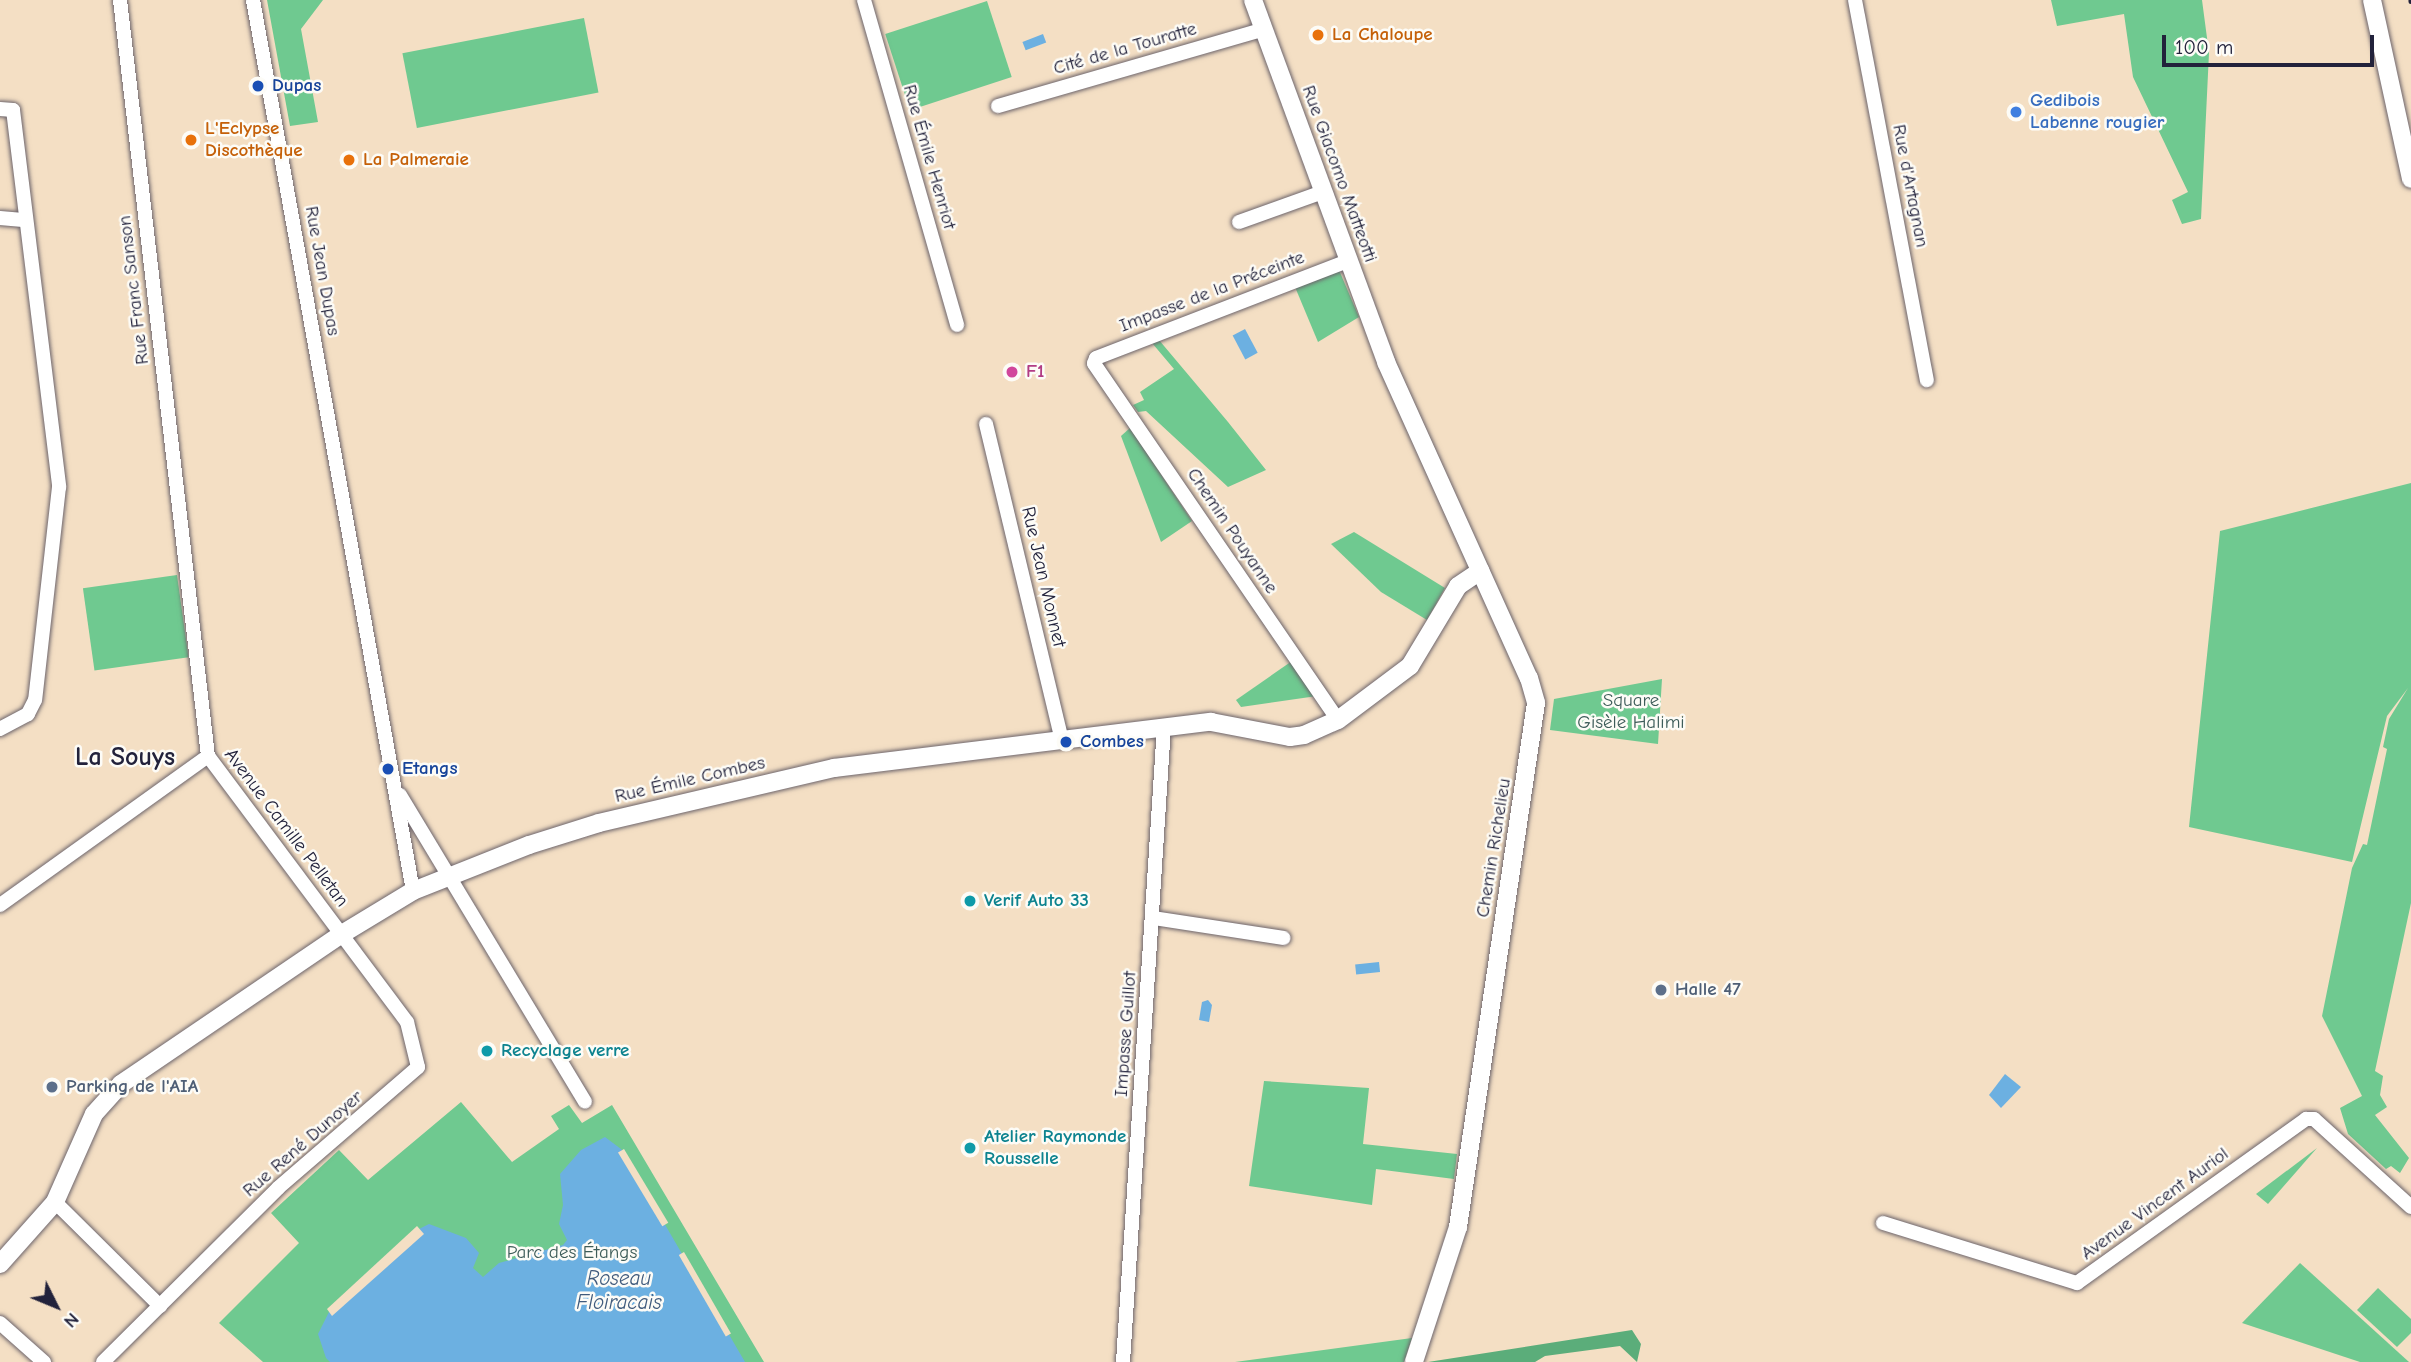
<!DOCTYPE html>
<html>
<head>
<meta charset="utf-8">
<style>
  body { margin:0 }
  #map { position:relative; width:2411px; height:1362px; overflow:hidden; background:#f4dfc4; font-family:"Comic Neue",sans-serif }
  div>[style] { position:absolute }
  .green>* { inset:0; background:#6fc990; transform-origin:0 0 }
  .forest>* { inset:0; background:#5bad7a }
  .water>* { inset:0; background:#6cb0e1; transform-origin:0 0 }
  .pier>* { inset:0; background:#f4dfc4; transform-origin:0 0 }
  .roads { filter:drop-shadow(0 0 2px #6c646b) drop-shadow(0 0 2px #6c646b) }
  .minor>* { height:14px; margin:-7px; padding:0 7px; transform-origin:7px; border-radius:7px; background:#fff }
  .tertiary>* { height:18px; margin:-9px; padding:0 9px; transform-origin:9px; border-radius:9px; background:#fff }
  .rail>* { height:4.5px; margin:-2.25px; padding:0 2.25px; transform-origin:2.25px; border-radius:2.25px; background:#22223b }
  .dots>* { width:19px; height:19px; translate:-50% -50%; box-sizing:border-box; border:4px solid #fdfcf7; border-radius:50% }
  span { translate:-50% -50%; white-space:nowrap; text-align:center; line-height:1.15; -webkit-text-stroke:5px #fdfcf7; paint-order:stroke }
  .food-label { font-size:19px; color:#c56008; font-weight:700 }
  .left { translate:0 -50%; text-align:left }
  .street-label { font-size:19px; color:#22223b }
  .transit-label { font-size:19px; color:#164399; font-weight:700 }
  .shop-label { font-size:19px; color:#366cbe; font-weight:700 }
  .hotel-label { font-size:19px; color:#b23c85; font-weight:700 }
  .park-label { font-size:19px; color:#3d5c59 }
  .culture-label { font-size:19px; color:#0d838f; font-weight:700 }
  .service-label { font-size:19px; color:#4e5e75; font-weight:700 }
  .water-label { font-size:21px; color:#405b7d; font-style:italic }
  .district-label { font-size:26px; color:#22223b; font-weight:700 }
  .north { position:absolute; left:21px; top:1271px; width:70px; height:70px; -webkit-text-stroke:5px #fdfcf7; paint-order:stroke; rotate:133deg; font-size:19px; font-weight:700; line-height:28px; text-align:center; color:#22223b }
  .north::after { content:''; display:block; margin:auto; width:24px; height:32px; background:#22223b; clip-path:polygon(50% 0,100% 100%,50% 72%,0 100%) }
  .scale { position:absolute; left:2162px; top:35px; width:212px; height:32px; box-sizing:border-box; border:4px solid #22223b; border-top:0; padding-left:9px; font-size:21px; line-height:24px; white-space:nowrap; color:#22223b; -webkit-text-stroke:5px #fdfcf7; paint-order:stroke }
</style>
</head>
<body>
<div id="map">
  <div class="green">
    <div style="clip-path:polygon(267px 0,323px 0,301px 29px,318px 122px,290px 126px)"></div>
    <div style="clip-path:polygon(2051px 0,2202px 0,2209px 53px,2201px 219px,2182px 224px,2172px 200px,2188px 192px,2133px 77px,2124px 14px,2057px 26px)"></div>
    <div style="left:987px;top:1px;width:80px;height:107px;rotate:72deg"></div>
    <div style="left:584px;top:18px;width:76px;height:185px;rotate:79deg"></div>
    <div style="clip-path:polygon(1339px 270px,1359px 317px,1318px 342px,1295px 287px)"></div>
    <div style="clip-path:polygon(1159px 340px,1228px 422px,1266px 470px,1228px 487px,1146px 411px,1138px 412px,1133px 405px,1144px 400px,1140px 392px,1174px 369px,1152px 343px)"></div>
    <div style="clip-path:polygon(1130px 428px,1192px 521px,1161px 542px,1121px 436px)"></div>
    <div style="clip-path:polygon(2411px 483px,2411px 903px,2375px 1071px,2383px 1076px,2380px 1095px,2387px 1107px,2375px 1115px,2409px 1158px,2400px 1173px,2391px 1166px,2386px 1169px,2348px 1134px,2340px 1108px,2362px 1096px,2322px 1016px,2352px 868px,2363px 844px,2367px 845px,2387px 749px,2383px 747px,2389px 719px,2408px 688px,2387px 716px,2352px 862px,2189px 827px,2220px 531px)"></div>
    <div style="clip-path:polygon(1354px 532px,1445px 588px,1427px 620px,1381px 592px,1331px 544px)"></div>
    <div style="left:177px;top:575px;width:83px;height:95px;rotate:82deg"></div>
    <div style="clip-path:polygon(1292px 661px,1317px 696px,1241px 707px,1236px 700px)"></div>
    <div style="clip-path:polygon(1662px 679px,1658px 744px,1550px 730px,1554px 699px)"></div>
    <div style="clip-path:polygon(1264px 1081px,1369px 1088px,1363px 1144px,1457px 1154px,1454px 1179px,1376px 1169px,1372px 1205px,1249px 1186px)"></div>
    <div style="clip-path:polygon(461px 1102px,512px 1162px,559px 1129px,551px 1116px,569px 1105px,582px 1123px,612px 1105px,764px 1362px,263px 1362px,219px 1323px,299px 1243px,271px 1213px,339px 1150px,368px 1180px)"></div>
    <div style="clip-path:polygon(2317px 1148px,2268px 1204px,2256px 1194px)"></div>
    <div style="clip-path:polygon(2300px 1263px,2409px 1362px,2360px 1362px,2242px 1323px)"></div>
    <div style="clip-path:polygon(2378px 1288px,2411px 1319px,2411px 1333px,2397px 1347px,2357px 1310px)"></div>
    <div style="clip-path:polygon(1412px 1338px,1404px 1362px,1235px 1362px)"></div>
  </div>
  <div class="forest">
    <div style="clip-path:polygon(1632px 1330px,1641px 1344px,1637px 1362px,1620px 1346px,1545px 1356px,1535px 1362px,1428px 1362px)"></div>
  </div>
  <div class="water">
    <div style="left:1043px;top:34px;width:9px;height:22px;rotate:69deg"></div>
    <div style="left:1245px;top:329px;width:27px;height:14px;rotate:62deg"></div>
    <div style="left:1379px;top:962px;width:10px;height:24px;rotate:84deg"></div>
    <div style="clip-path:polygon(1208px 1000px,1212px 1005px,1209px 1022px,1199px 1020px,1202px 1002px)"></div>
    <div style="clip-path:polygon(2005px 1074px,2021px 1087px,2001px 1108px,1989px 1095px)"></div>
    <div style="clip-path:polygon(605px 1137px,621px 1149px,745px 1362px,330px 1362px,326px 1358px,318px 1334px,329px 1312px,419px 1229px,429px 1224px,466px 1238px,479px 1253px,473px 1268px,483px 1277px,499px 1263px,563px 1245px,567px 1240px,559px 1224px,563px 1205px,560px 1174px,581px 1150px)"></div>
  </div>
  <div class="pier">
    <div style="left:624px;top:1149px;width:86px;height:7px;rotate:59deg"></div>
    <div style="clip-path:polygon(417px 1226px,424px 1234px,332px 1316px,327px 1309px)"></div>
    <div style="left:684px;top:1252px;width:94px;height:6px;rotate:60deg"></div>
  </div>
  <div class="roads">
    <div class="minor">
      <div style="left:253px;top:0;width:905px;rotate:79.82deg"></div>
      <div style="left:864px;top:0;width:338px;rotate:74deg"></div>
      <div style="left:1855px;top:0;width:387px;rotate:79.3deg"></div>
      <div style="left:998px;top:106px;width:277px;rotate:-16.1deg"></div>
      <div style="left:0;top:109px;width:13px;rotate:4deg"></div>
      <div style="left:13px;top:110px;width:380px;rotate:83deg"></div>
      <div style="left:59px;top:487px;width:214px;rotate:96.4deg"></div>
      <div style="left:35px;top:700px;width:16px;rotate:117deg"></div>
      <div style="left:28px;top:714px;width:32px;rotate:152deg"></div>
      <div style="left:0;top:218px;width:23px;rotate:5deg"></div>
      <div style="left:1239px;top:222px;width:89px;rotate:-19.7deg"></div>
      <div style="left:986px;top:424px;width:325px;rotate:76.5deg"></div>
      <div style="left:1338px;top:720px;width:432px;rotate:-124.4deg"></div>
      <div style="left:1094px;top:363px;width:5px;rotate:-68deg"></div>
      <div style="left:1096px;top:358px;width:269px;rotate:-21.1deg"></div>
      <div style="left:400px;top:795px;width:358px;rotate:58.9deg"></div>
      <div style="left:0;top:905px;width:256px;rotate:-35.6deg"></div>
      <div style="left:1153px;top:918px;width:132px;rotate:8.7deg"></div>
      <div style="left:55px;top:1202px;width:148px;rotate:44.7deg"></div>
      <div style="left:1883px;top:1223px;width:203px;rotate:17.2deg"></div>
      <div style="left:2077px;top:1283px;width:282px;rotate:-35.6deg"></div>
      <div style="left:2306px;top:1119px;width:8px"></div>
      <div style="left:2314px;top:1119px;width:131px;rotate:42.2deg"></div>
      <div style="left:0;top:1323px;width:59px;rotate:41.6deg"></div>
      <div style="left:103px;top:1362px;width:247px;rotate:-44.8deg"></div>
      <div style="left:278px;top:1188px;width:185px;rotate:-40.8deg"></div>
      <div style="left:418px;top:1067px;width:46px;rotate:-103.7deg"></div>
      <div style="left:407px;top:1022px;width:332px;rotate:-126.8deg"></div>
      <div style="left:208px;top:756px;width:761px;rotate:-96.64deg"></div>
      <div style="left:1123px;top:1362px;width:636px;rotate:-86.31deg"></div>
    </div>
    <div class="tertiary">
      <div style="left:1253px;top:0;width:386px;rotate:69.8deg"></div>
      <div style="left:1386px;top:362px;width:347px;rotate:65.7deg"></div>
      <div style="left:1529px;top:678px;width:26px;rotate:74deg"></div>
      <div style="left:1536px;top:703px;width:530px;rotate:98.47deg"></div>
      <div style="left:1458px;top:1227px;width:142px;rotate:108.1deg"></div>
      <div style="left:2372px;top:0;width:183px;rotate:77.7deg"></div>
      <div style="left:0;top:1264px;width:83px;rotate:-48.4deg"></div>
      <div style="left:55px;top:1202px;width:96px;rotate:-66.1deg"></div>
      <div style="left:94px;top:1114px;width:40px;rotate:-48deg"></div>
      <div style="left:121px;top:1084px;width:267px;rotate:-34.2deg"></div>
      <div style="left:342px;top:934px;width:83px;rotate:-31.2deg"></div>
      <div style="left:413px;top:891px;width:125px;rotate:-21.6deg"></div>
      <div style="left:529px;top:845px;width:73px;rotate:-17.4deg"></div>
      <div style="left:599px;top:823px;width:241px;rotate:-13.2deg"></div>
      <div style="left:834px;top:768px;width:380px;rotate:-7deg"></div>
      <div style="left:1211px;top:722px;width:80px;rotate:10.8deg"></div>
      <div style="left:1290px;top:737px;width:14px;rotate:-8deg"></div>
      <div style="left:1304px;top:735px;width:37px;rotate:-24deg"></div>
      <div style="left:1338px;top:720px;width:90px;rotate:-36.9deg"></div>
      <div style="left:1410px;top:666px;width:93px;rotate:-59deg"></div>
      <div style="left:1458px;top:586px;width:27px;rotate:-34deg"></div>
    </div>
  </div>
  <div class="rail">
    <div style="left:2411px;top:0;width:1px;rotate:90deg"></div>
  </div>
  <div class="dots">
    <div style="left:1318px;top:35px;background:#e8710a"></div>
    <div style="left:258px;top:86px;background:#1a4fb4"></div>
    <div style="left:2016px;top:112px;background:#3f7fe0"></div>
    <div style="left:191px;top:140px;background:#e8710a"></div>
    <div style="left:349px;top:160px;background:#e8710a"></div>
    <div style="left:1012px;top:372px;background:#d1479c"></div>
    <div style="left:1066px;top:742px;background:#1a4fb4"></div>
    <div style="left:388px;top:769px;background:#1a4fb4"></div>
    <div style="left:970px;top:901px;background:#0f9aa8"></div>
    <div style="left:1661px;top:990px;background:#5c6f8a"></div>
    <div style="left:487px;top:1051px;background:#0f9aa8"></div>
    <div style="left:52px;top:1087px;background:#5c6f8a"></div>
    <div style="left:970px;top:1148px;background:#0f9aa8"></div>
  </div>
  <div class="food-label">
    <span class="left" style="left:1332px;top:35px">La Chaloupe</span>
    <span class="left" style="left:205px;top:140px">L'Eclypse<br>Discothèque</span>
    <span class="left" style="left:363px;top:160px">La Palmeraie</span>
  </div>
  <div class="street-label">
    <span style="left:1125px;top:49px;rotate:-16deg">Cité de la Touratte</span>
    <span style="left:929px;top:157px;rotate:74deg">Rue Émile Henriot</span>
    <span style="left:1339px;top:174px;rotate:70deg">Rue Giacomo Matteotti</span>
    <span style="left:1910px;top:186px;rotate:79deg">Rue d'Artagnan</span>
    <span style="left:322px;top:271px;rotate:80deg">Rue Jean Dupas</span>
    <span style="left:134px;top:290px;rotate:-97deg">Rue Franc Sanson</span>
    <span style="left:1212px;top:292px;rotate:-21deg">Impasse de la Préceinte</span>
    <span style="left:1232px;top:531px;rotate:56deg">Chemin Pouyanne</span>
    <span style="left:1043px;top:577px;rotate:77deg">Rue Jean Monnet</span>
    <span style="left:690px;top:780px;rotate:-13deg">Rue Émile Combes</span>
    <span style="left:286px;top:828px;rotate:53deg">Avenue Camille Pelletan</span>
    <span style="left:1494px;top:848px;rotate:-81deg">Chemin Richelieu</span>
    <span style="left:1126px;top:1034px;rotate:-86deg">Impasse Guillot</span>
    <span style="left:303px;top:1144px;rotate:-41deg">Rue René Dunoyer</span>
    <span style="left:2155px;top:1204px;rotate:-36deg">Avenue Vincent Auriol</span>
  </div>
  <div class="transit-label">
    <span class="left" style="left:272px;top:86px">Dupas</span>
    <span class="left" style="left:1080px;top:742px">Combes</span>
    <span class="left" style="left:402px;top:769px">Etangs</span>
  </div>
  <div class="shop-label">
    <span class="left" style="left:2030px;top:112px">Gedibois<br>Labenne rougier</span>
  </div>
  <div class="hotel-label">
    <span class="left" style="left:1026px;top:372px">F1</span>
  </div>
  <div class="park-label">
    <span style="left:1631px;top:712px">Square<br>Gisèle Halimi</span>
    <span style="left:572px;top:1253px">Parc des Étangs</span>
  </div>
  <div class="culture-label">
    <span class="left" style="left:984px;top:901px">Verif Auto 33</span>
    <span class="left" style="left:501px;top:1051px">Recyclage verre</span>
    <span class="left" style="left:984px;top:1148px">Atelier Raymonde<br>Rousselle</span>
  </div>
  <div class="service-label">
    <span class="left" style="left:1675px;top:990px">Halle 47</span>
    <span class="left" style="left:66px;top:1087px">Parking de l'AIA</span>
  </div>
  <div class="water-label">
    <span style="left:619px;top:1290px">Roseau<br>Floiracais</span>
  </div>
  <div class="district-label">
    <span style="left:125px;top:758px">La Souys</span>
  </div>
  <div class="north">N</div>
  <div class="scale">100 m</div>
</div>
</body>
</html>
